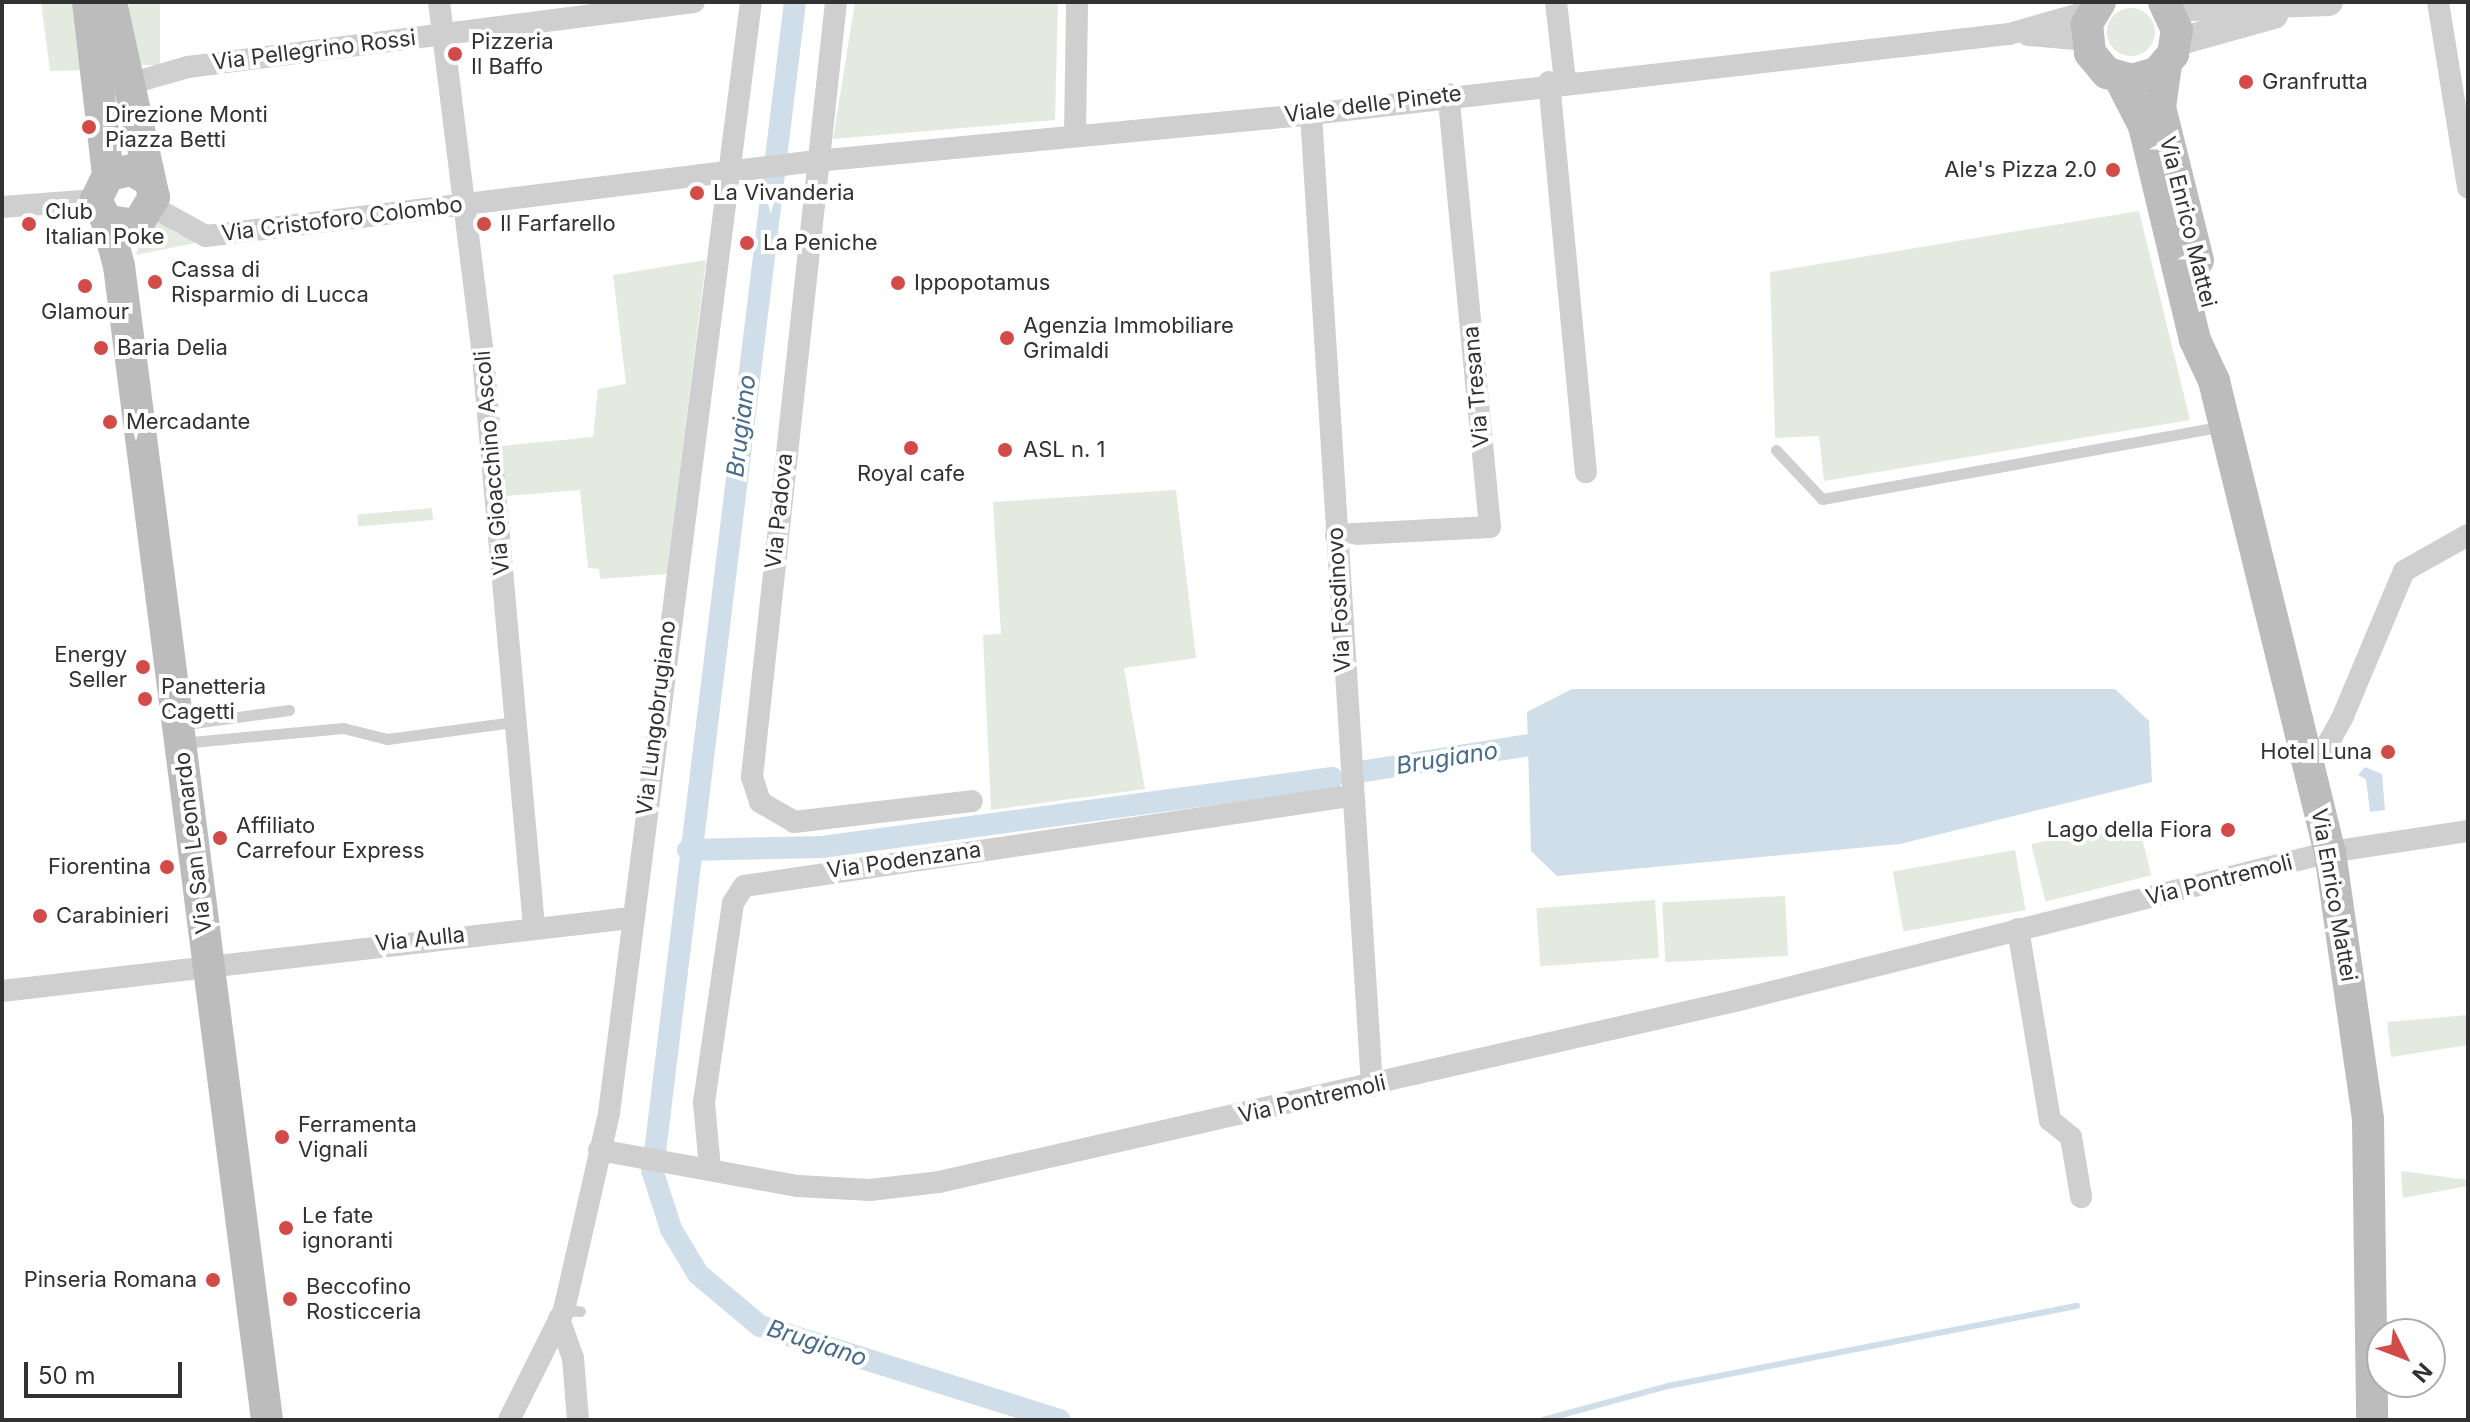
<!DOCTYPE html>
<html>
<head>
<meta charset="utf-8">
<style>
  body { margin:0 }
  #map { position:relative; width:2470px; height:1422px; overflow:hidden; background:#fff; font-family:Inter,sans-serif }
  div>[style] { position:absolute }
  .green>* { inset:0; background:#e4eadf; transform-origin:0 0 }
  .round { border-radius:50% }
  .water>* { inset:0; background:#d0deea }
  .stream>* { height:6px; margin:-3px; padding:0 3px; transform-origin:3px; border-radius:3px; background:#d0deea }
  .canal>* { height:22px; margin:-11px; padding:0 11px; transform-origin:11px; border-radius:11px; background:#d0deea }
  .service>* { height:11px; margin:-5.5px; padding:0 5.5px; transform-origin:5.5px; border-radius:5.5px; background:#cfcfcf }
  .minor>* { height:22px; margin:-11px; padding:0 11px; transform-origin:11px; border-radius:11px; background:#cfcfcf }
  .tertiary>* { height:28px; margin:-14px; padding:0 14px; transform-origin:14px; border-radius:14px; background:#cfcfcf }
  .secondary>* { height:32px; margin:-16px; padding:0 16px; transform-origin:16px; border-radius:16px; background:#bcbcbc }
  .dots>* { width:22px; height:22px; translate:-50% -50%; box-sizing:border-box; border:4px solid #fff; border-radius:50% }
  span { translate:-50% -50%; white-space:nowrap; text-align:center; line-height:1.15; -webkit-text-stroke:8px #fff; paint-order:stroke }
  .poi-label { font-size:22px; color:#323232 }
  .left { translate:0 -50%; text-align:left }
  .right { translate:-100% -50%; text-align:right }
  .street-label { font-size:22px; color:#323232 }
  .water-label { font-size:24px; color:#476b8c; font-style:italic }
  .frame { position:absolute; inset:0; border:4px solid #323232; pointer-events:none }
  .north { position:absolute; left:2366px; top:1318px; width:80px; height:80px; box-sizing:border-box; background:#fff; border:2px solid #adadad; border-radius:50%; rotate:132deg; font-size:22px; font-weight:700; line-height:32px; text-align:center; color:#323232 }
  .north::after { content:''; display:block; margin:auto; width:28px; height:36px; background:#d34b49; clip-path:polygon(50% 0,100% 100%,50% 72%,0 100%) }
  .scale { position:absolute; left:24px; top:1362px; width:158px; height:36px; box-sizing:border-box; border:4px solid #323232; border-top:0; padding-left:10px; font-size:24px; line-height:28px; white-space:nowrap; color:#323232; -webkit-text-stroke:6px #fff; paint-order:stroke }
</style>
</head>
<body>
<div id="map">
  <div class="green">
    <div style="clip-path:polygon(41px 2px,80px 2px,91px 70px,50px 71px)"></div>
    <div style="left:129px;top:2px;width:31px;height:63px"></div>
    <div style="clip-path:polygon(855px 2px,1058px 2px,1055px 120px,833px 139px)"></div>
    <div class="round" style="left:2107px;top:8px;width:48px;height:48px"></div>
    <div style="clip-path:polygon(2139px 211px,2190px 420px,1824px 481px,1819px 436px,1775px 438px,1770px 272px)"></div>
    <div style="clip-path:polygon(159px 220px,176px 233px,200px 242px,136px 255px,142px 235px)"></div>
    <div style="clip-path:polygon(706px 260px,667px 574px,600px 579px,599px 569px,588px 568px,580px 490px,504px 496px,501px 446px,593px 437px,598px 389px,626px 384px,613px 275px)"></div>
    <div style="clip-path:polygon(1176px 490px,1196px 658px,1124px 668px,1145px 789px,991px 810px,983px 635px,1001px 634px,993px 502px)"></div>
    <div style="left:432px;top:508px;width:12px;height:75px;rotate:85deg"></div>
    <div style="left:2137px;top:818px;width:59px;height:109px;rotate:76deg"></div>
    <div style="left:2015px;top:850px;width:61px;height:124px;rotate:80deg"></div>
    <div style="left:1785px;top:896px;width:60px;height:123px;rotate:87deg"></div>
    <div style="left:1655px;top:900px;width:58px;height:119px;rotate:86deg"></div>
    <div style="clip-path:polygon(2468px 1015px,2468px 1045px,2391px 1057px,2387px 1022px)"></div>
    <div style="clip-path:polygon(2401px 1171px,2468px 1180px,2468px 1186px,2403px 1198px)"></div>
  </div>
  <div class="water">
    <div style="clip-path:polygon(1572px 689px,2115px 689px,2149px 721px,2152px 782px,1900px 844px,1557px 876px,1531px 851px,1527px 712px)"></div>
    <div style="clip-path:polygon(2365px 767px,2382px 774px,2385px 810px,2370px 812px,2366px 779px,2358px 775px)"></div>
  </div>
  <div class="stream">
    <div style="left:1543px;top:1420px;width:130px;rotate:-15.2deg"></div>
    <div style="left:1668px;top:1386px;width:417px;rotate:-11.1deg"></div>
  </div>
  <div class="canal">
    <div style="left:1365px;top:771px;width:166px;rotate:-9deg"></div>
    <div style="left:688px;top:850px;width:134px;rotate:-1.3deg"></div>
    <div style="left:822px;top:847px;width:515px;rotate:-7.7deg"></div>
    <div style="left:655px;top:1152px;width:1158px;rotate:-83.06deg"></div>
    <div style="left:652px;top:1170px;width:62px;rotate:72.1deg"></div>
    <div style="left:671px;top:1229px;width:52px;rotate:59deg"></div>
    <div style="left:698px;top:1274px;width:81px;rotate:40deg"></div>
    <div style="left:760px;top:1326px;width:314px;rotate:17.4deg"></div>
  </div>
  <div class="service">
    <div style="left:1776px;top:450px;width:67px;rotate:46.8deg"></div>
    <div style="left:1822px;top:499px;width:409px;rotate:-10.3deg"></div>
    <div style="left:179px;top:725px;width:111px;rotate:-7.8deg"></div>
    <div style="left:181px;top:743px;width:163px;rotate:-5.3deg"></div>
    <div style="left:343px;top:728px;width:45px;rotate:14deg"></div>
    <div style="left:387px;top:739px;width:127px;rotate:-7.7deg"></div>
    <div style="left:564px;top:1310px;width:16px;rotate:4deg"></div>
  </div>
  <div class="minor">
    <div style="left:439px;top:2px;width:348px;rotate:82.9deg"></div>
    <div style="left:482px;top:347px;width:581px;rotate:84.87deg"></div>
    <div style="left:836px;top:2px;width:780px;rotate:96.19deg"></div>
    <div style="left:752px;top:777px;width:26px;rotate:72deg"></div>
    <div style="left:760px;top:802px;width:39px;rotate:30deg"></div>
    <div style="left:794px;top:822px;width:179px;rotate:-6.7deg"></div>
    <div style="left:1556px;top:2px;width:80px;rotate:83.5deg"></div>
    <div style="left:2438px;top:2px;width:188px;rotate:80.8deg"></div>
    <div style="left:2028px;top:35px;width:59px;rotate:4.8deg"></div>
    <div style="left:1549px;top:82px;width:392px;rotate:84.6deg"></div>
    <div style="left:125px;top:85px;width:66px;rotate:-15.9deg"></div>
    <div style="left:188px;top:67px;width:510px;rotate:-7.32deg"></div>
    <div style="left:1311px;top:114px;width:974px;rotate:86.41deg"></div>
    <div style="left:1075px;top:134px;width:132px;rotate:-89.1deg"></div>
    <div style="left:2px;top:207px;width:94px;rotate:-4.3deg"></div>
    <div style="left:153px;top:207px;width:60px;rotate:28.7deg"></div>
    <div style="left:206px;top:236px;width:615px;rotate:-7.01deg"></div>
    <div style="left:816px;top:161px;width:497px;rotate:-5.4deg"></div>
    <div style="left:1311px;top:114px;width:703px;rotate:-6.54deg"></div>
    <div style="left:2009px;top:34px;width:88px;rotate:-15.8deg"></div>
    <div style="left:1336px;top:535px;width:154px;rotate:-3deg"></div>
    <div style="left:1490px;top:527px;width:435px;rotate:-95.5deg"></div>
    <div style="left:2308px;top:760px;width:20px;rotate:-33deg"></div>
    <div style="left:2325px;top:749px;width:38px;rotate:-61deg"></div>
    <div style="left:2343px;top:716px;width:157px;rotate:-67.2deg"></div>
    <div style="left:2404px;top:571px;width:73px;rotate:-29.4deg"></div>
    <div style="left:2018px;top:929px;width:194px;rotate:80.5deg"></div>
    <div style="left:2050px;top:1120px;width:27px;rotate:39deg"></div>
    <div style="left:2071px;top:1137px;width:61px;rotate:80.5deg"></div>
    <div style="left:2px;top:991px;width:633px;rotate:-6.62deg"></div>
    <div style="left:599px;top:1150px;width:202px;rotate:10.3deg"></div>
    <div style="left:798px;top:1186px;width:72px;rotate:3.2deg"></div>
    <div style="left:870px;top:1190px;width:69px;rotate:-6.6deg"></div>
    <div style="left:939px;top:1182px;width:816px;rotate:-12.81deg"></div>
    <div style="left:1735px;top:1001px;width:613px;rotate:-14.06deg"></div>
    <div style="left:2330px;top:852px;width:140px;rotate:-8.7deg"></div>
    <div style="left:710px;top:1169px;width:67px;rotate:-95.1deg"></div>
    <div style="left:704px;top:1102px;width:201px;rotate:-81.7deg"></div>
    <div style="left:733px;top:903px;width:20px;rotate:-57deg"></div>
    <div style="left:744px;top:886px;width:613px;rotate:-8.45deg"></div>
    <div style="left:559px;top:1319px;width:41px;rotate:70.3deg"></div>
    <div style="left:573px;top:1358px;width:62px;rotate:85.4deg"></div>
    <div style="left:509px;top:1420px;width:123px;rotate:-63.4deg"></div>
    <div style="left:564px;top:1310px;width:202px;rotate:-77.1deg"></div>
    <div style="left:609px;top:1113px;width:1120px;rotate:-82.72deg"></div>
  </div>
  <div class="tertiary">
    <div style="left:2170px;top:8px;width:159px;rotate:-2.2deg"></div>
    <div style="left:2177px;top:42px;width:101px;rotate:-15.6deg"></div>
  </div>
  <div class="secondary">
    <div style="left:88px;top:2px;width:174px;rotate:83.4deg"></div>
    <div style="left:111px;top:2px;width:200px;rotate:77.6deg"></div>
    <div style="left:154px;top:197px;width:33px;rotate:121deg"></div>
    <div style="left:137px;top:225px;width:30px;rotate:-172deg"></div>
    <div style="left:107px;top:221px;width:24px;rotate:-118deg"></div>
    <div style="left:96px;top:200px;width:28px;rotate:-64deg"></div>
    <div style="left:108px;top:175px;width:25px;rotate:-12deg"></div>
    <div style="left:132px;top:170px;width:17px;rotate:31deg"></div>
    <div style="left:2100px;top:2px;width:26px;rotate:121deg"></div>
    <div style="left:2087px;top:24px;width:29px;rotate:84deg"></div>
    <div style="left:2090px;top:53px;width:26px;rotate:50deg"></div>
    <div style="left:2107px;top:73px;width:26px;rotate:16deg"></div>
    <div style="left:2132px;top:80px;width:26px;rotate:-16deg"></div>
    <div style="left:2157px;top:73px;width:25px;rotate:-50deg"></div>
    <div style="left:2173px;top:54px;width:24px;rotate:-81deg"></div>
    <div style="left:2177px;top:30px;width:31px;rotate:-115deg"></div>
    <div style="left:2166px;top:64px;width:43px;rotate:97.9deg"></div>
    <div style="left:2160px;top:107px;width:158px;rotate:76.1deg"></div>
    <div style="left:2120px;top:79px;width:53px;rotate:62.9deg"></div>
    <div style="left:2144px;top:126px;width:220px;rotate:76.6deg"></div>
    <div style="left:2195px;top:340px;width:45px;rotate:65.1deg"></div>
    <div style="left:2214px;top:381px;width:485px;rotate:76.2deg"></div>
    <div style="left:2330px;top:852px;width:271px;rotate:81.9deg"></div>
    <div style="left:2368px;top:1120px;width:300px;rotate:89.2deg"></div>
    <div style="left:107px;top:221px;width:47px;rotate:75.1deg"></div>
    <div style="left:119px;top:266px;width:1163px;rotate:82.69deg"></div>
  </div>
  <div class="dots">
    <div style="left:455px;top:54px;background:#d34b49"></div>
    <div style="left:2246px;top:82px;background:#d34b49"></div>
    <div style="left:89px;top:127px;background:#d34b49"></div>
    <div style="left:2113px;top:170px;background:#d34b49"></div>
    <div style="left:697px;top:193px;background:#d34b49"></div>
    <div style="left:29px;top:224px;background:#d34b49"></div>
    <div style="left:484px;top:224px;background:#d34b49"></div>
    <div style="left:747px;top:243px;background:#d34b49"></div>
    <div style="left:155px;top:282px;background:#d34b49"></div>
    <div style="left:898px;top:283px;background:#d34b49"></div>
    <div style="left:85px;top:286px;background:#d34b49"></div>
    <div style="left:1007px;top:338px;background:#d34b49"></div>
    <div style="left:101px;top:348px;background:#d34b49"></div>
    <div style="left:110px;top:422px;background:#d34b49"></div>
    <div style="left:911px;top:448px;background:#d34b49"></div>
    <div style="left:1005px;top:450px;background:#d34b49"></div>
    <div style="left:143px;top:667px;background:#d34b49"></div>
    <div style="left:145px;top:699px;background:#d34b49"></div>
    <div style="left:2388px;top:752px;background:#d34b49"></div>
    <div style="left:2228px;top:830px;background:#d34b49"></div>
    <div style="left:220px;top:838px;background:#d34b49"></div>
    <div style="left:167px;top:867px;background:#d34b49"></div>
    <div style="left:40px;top:916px;background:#d34b49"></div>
    <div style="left:282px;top:1137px;background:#d34b49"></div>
    <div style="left:286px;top:1228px;background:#d34b49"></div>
    <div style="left:213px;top:1280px;background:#d34b49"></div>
    <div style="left:290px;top:1299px;background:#d34b49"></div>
  </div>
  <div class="poi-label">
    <span class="left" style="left:471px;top:54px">Pizzeria<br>Il Baffo</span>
    <span class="left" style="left:2262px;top:82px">Granfrutta</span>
    <span class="left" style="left:105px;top:127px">Direzione Monti<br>Piazza Betti</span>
    <span class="right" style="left:2097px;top:170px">Ale's Pizza 2.0</span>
    <span class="left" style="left:713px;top:193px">La Vivanderia</span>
    <span class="left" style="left:45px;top:224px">Club<br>Italian Poke</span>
    <span class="left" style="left:500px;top:224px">Il Farfarello</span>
    <span class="left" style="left:763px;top:243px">La Peniche</span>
    <span class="left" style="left:171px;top:282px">Cassa di<br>Risparmio di Lucca</span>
    <span class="left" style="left:914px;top:283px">Ippopotamus</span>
    <span style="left:85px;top:312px">Glamour</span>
    <span class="left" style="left:1023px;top:338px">Agenzia Immobiliare<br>Grimaldi</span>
    <span class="left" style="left:117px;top:348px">Baria Delia</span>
    <span class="left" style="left:126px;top:422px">Mercadante</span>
    <span class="left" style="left:1023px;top:450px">ASL n. 1</span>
    <span style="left:911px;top:474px">Royal cafe</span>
    <span class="right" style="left:127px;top:667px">Energy<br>Seller</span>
    <span class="left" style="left:161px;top:699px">Panetteria<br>Cagetti</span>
    <span class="right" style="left:2372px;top:752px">Hotel Luna</span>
    <span class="left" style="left:236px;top:838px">Affiliato<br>Carrefour Express</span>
    <span class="right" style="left:2212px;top:830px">Lago della Fiora</span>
    <span class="right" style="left:151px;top:867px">Fiorentina</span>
    <span class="left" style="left:56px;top:916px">Carabinieri</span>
    <span class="left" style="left:298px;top:1137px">Ferramenta<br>Vignali</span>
    <span class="left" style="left:302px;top:1228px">Le fate<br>ignoranti</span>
    <span class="right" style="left:197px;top:1280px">Pinseria Romana</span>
    <span class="left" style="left:306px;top:1299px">Beccofino<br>Rosticceria</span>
  </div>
  <div class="street-label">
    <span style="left:314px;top:50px;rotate:-7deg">Via Pellegrino Rossi</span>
    <span style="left:1373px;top:104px;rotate:-7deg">Viale delle Pinete</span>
    <span style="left:342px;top:219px;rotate:-7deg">Via Cristoforo Colombo</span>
    <span style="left:2188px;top:222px;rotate:76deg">Via Enrico Mattei</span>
    <span style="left:1476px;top:387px;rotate:-95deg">Via Tresana</span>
    <span style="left:492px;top:463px;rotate:-95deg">Via Gioacchino Ascoli</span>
    <span style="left:779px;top:511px;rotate:-84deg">Via Padova</span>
    <span style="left:1339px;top:600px;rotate:-93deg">Via Fosdinovo</span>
    <span style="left:656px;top:718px;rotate:-83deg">Via Lungobrugiano</span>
    <span style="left:193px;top:843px;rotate:-97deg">Via San Leonardo</span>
    <span style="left:904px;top:860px;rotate:-8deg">Via Podenzana</span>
    <span style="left:2219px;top:880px;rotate:-14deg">Via Pontremoli</span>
    <span style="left:2334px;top:895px;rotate:80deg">Via Enrico Mattei</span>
    <span style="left:420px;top:939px;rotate:-6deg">Via Aulla</span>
    <span style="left:1312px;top:1099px;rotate:-13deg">Via Pontremoli</span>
  </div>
  <div class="water-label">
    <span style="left:741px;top:426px;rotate:-83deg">Brugiano</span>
    <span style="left:1447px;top:758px;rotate:-9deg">Brugiano</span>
    <span style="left:817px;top:1343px;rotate:18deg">Brugiano</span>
  </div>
  <div class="frame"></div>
  <div class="north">N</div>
  <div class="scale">50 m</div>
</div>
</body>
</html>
